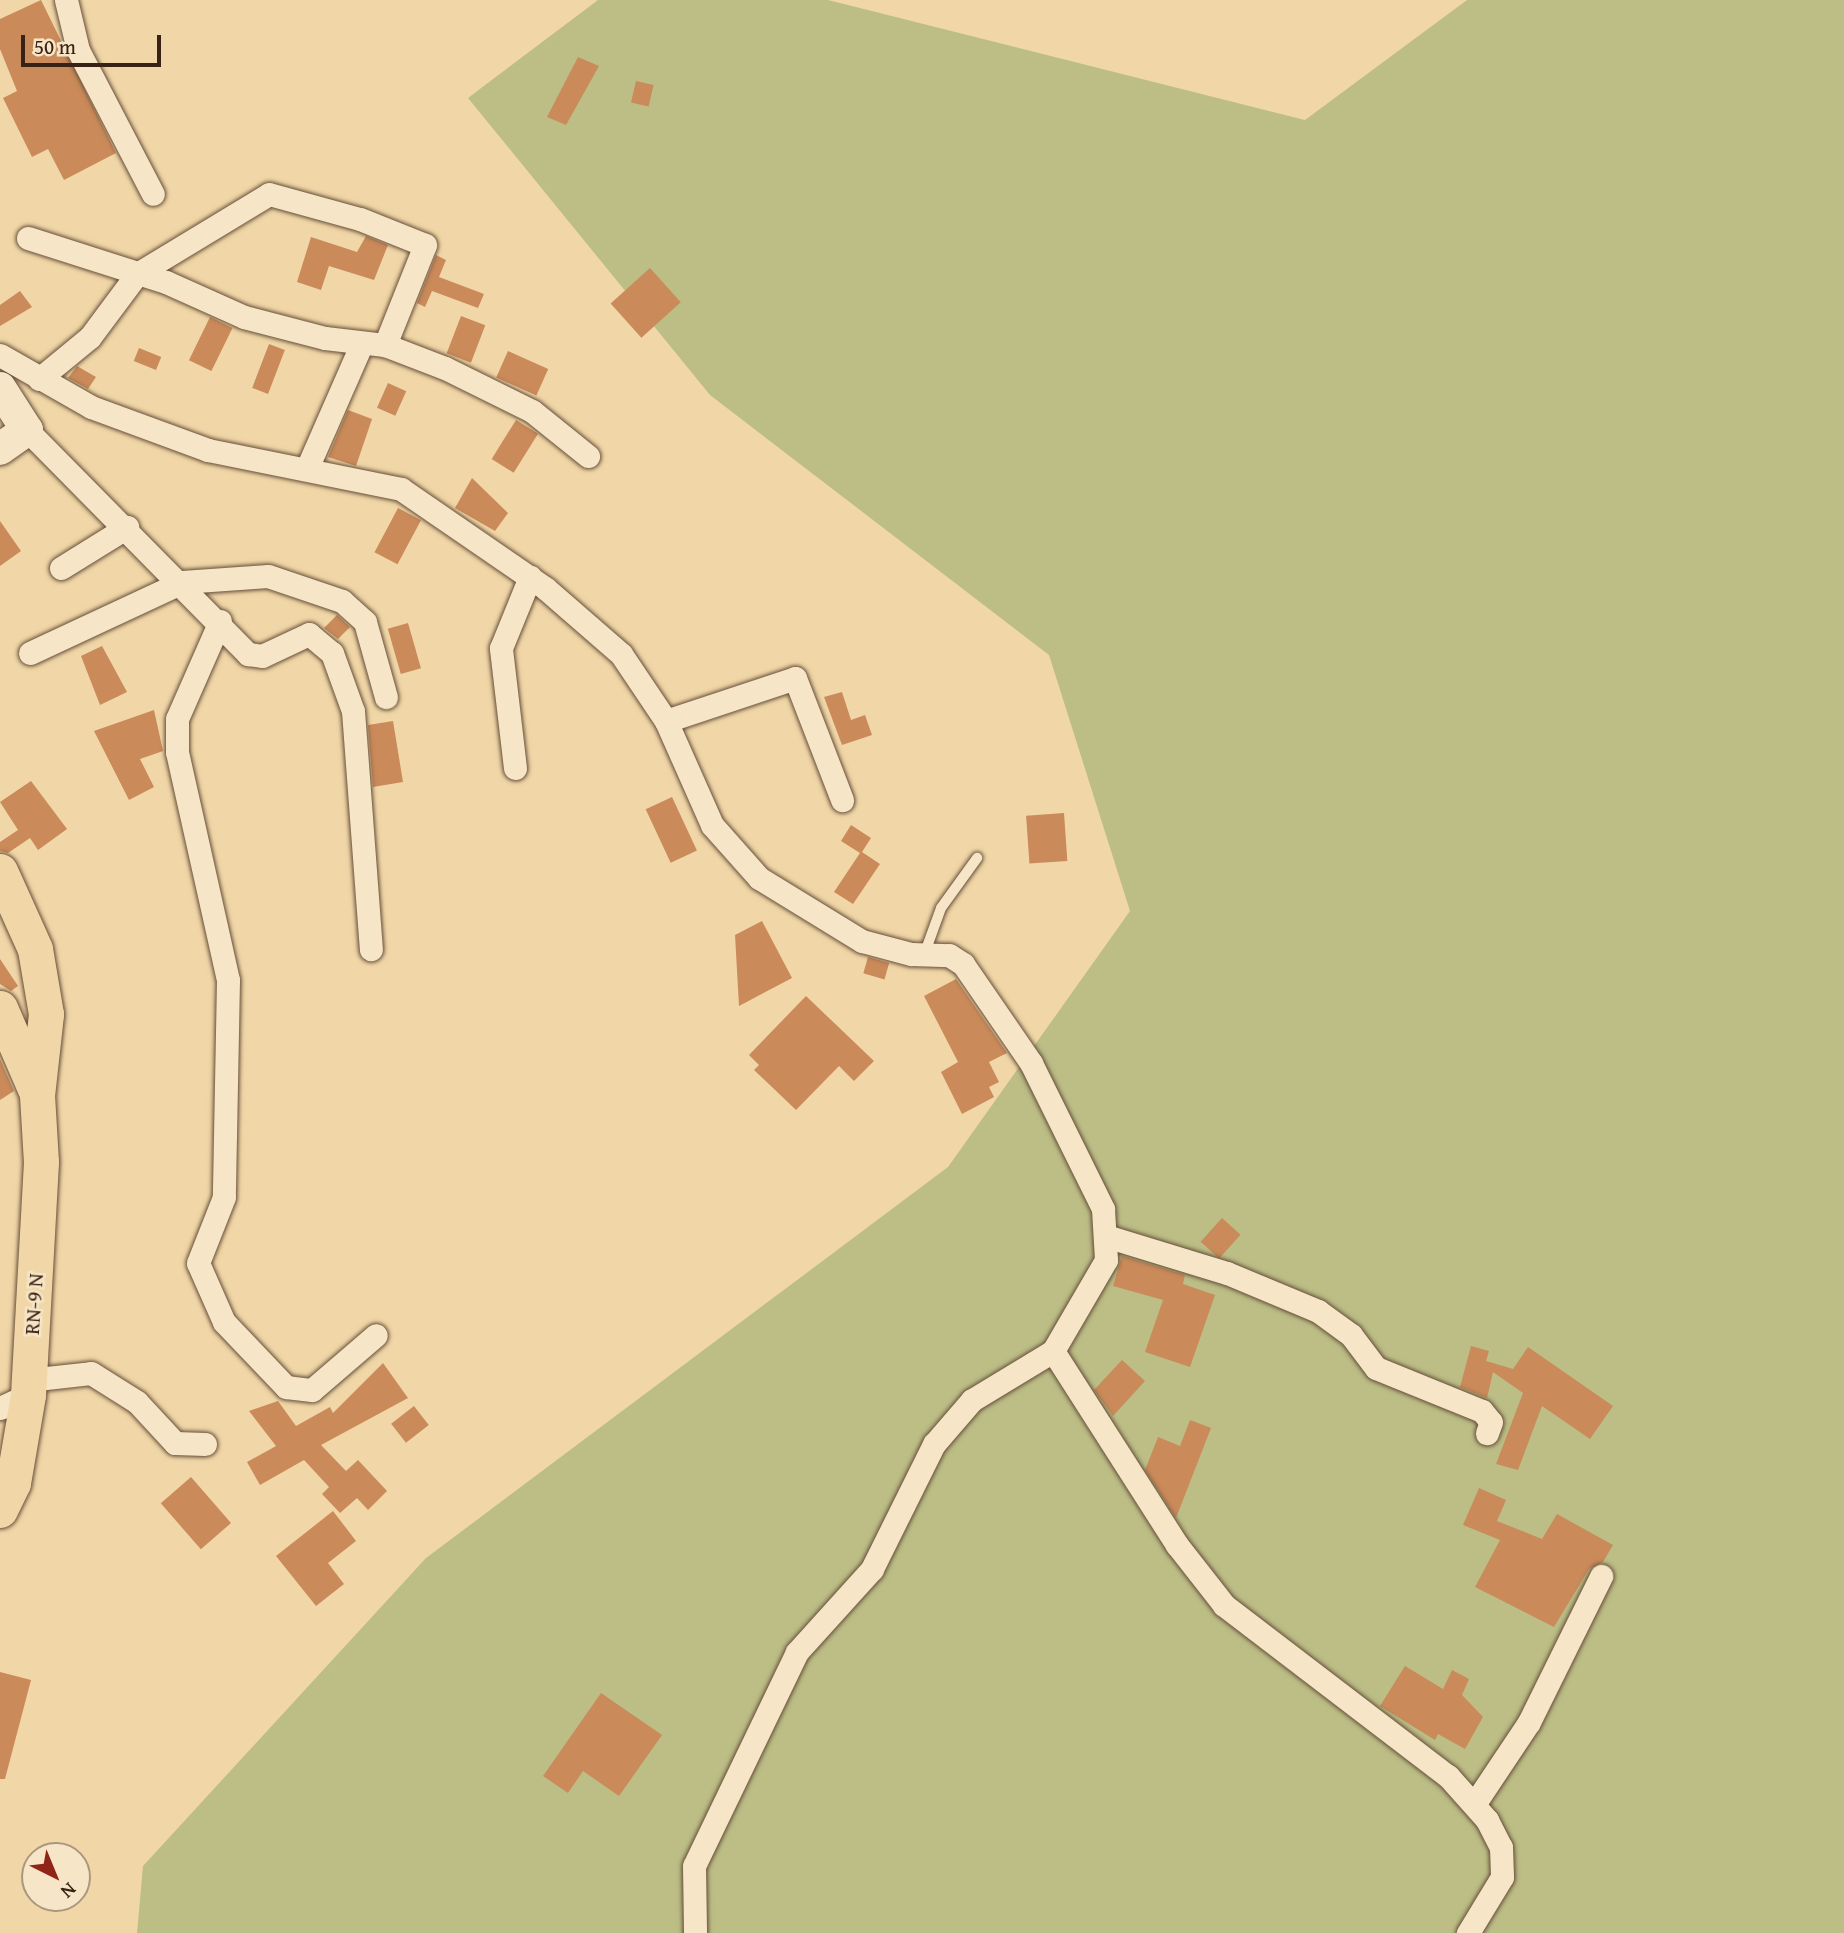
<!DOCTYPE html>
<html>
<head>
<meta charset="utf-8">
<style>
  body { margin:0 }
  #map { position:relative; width:1844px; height:1933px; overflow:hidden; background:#f1d7a7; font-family:"Gentium Book Plus",serif }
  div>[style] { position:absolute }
  .green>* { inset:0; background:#bcbe86 }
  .building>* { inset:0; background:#ca8a5a; transform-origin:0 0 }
  .roads { filter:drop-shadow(0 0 2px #664e3a) drop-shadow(0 0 2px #664e3a) }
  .lane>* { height:10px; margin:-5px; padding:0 5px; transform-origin:5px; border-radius:5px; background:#f6e5c6 }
  .street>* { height:23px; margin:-11.5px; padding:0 11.5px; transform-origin:11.5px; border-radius:11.5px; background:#f6e5c6 }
  .secondary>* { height:32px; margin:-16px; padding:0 16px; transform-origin:16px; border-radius:16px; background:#f6e5c6 }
  .primary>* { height:35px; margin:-17.5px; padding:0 17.5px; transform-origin:17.5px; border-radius:17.5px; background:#f1d7a7 }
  span { translate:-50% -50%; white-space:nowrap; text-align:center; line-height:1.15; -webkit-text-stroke:5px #f6e5c6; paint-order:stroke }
  .street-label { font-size:21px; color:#382115 }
  .north { position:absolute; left:21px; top:1842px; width:70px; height:70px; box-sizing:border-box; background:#f6e5c6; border:2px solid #aa977f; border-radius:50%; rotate:137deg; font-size:19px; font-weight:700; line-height:28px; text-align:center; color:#382115 }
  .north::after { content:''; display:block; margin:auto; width:24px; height:32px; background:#8f2418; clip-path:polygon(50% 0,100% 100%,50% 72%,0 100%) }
  .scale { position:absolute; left:21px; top:35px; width:140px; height:32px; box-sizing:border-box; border:4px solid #382115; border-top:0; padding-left:9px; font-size:21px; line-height:24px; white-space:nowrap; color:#382115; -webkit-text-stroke:5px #f6e5c6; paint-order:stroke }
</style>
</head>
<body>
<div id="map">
  <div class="green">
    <div style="clip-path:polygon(598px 0,828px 0,1305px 120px,1467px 0,1844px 0,1844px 1933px,137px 1933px,143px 1866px,426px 1558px,948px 1167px,1130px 911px,1049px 655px,710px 395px,468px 98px)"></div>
  </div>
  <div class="building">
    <div style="clip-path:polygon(41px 0,116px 153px,64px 180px,48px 149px,32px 157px,3px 98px,17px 91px,0 49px,0 19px)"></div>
    <div style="clip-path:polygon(578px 57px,599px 66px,566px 125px,547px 117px)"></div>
    <div style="left:636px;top:81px;width:18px;height:22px;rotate:13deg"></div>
    <div style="clip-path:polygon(366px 236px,388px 245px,374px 280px,329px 266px,321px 290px,297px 282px,311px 237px,357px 252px)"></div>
    <div style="clip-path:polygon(436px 255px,446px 260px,439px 277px,484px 294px,478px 308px,432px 291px,425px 307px,417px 303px)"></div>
    <div style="left:650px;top:268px;width:46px;height:53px;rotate:48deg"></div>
    <div style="clip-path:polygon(20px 291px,32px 307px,0 326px,0 305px)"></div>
    <div style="left:461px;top:316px;width:26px;height:40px;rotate:21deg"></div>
    <div style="left:210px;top:317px;width:25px;height:48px;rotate:26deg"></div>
    <div style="left:269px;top:344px;width:17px;height:47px;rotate:21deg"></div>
    <div style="left:139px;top:348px;width:24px;height:14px;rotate:22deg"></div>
    <div style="left:508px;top:351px;width:44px;height:29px;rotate:24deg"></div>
    <div style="clip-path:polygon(77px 366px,96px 377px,88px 389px,68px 378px)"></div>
    <div style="left:388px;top:383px;width:20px;height:27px;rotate:24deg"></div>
    <div style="clip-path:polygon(348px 410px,372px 419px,356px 466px,328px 457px)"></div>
    <div style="left:516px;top:420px;width:26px;height:46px;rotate:32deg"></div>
    <div style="clip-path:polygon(472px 478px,508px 513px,495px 531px,455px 508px)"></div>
    <div style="left:398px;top:508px;width:26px;height:50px;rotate:28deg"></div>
    <div style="clip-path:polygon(0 521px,21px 551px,0 566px)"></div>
    <div style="clip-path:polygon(337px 615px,350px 627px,338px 639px,324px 628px)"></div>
    <div style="left:408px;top:623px;width:47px;height:21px;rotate:74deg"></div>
    <div style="clip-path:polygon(102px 646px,127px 692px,100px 705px,81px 656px)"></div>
    <div style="clip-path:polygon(842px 692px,851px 720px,865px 715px,872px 735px,842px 745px,824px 697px)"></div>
    <div style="clip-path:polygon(154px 710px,163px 751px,140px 759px,154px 787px,129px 800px,94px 731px)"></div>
    <div style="clip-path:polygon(393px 721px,403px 782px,373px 787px,368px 725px)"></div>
    <div style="clip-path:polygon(31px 781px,67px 829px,38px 850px,30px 838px,8px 853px,0 851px,0 842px,18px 830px,0 802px)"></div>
    <div style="left:672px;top:797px;width:59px;height:29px;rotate:65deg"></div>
    <div style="left:1064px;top:813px;width:48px;height:38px;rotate:86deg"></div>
    <div style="clip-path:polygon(851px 825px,871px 838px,862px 852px,880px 864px,853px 904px,834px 892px,860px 853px,841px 841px)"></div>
    <div style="clip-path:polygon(762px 921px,792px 978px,739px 1006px,735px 935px)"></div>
    <div style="left:868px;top:957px;width:22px;height:17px;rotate:16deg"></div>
    <div style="clip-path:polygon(0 959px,18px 986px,11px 991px,0 984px)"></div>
    <div style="clip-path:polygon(956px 979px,1007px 1053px,989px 1062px,999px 1082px,989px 1087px,994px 1097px,962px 1114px,941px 1072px,958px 1062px,924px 996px)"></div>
    <div style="clip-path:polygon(806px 996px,874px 1061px,854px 1081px,839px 1066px,796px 1110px,754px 1070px,759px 1065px,749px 1055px)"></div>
    <div style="clip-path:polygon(0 1059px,14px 1091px,0 1100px)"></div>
    <div style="left:1222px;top:1218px;width:25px;height:32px;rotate:42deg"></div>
    <div style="clip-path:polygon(1122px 1256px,1185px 1275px,1183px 1284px,1215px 1295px,1190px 1367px,1145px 1352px,1163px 1300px,1113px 1286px)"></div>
    <div style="clip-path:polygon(1471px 1346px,1489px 1351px,1486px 1361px,1513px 1369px,1528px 1347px,1613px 1406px,1590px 1439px,1542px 1406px,1518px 1470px,1496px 1464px,1523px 1393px,1493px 1372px,1487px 1398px,1460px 1387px)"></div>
    <div style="clip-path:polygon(1122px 1360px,1145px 1381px,1113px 1416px,1094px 1390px)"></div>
    <div style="clip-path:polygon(383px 1363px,408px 1398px,321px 1445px,346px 1471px,358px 1460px,387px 1491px,368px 1510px,357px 1498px,340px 1513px,322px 1494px,329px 1487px,304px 1460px,260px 1485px,247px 1462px,276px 1446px,249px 1411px,278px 1401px,296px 1426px,330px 1407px,333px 1413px)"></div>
    <div style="left:414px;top:1406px;width:24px;height:29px;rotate:52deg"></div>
    <div style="clip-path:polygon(1190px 1420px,1211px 1428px,1176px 1518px,1145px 1470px,1158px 1437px,1180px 1446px)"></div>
    <div style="left:191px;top:1477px;width:61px;height:40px;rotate:49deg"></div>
    <div style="clip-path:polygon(1479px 1488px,1506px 1500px,1497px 1521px,1542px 1539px,1557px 1514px,1613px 1545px,1603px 1562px,1589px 1569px,1554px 1627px,1475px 1587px,1500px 1540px,1463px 1525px)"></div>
    <div style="clip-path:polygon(333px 1511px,356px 1541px,328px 1563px,344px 1584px,316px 1606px,276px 1556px)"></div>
    <div style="clip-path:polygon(1405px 1666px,1443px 1689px,1452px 1670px,1469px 1679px,1462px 1695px,1483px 1717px,1465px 1749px,1438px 1734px,1435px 1740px,1380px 1706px)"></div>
    <div style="clip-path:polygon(0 1672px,31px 1680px,5px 1779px,0 1779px)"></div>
    <div style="clip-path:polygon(601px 1693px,662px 1735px,619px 1796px,583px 1771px,568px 1793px,543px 1776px)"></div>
  </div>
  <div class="roads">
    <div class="lane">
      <div style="left:924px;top:955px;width:50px;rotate:-70.1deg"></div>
      <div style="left:941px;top:908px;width:62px;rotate:-54.2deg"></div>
    </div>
    <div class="street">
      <div style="left:66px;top:0;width:51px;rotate:76.5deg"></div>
      <div style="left:78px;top:50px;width:162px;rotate:62.5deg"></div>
      <div style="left:28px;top:238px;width:145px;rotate:17.7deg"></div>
      <div style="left:166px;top:282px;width:85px;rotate:24.2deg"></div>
      <div style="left:244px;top:317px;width:84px;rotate:14.5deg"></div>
      <div style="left:325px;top:338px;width:60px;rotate:6.7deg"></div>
      <div style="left:385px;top:345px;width:64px;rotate:21deg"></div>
      <div style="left:445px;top:368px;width:97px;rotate:26.3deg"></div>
      <div style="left:532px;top:411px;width:72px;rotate:38.8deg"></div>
      <div style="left:0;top:355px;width:105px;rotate:29.7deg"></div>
      <div style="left:91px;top:407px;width:125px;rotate:20.2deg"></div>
      <div style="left:208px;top:450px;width:197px;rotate:11.4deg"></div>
      <div style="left:401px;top:489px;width:175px;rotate:34.5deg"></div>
      <div style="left:545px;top:588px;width:101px;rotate:41deg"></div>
      <div style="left:621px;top:654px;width:81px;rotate:56.1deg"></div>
      <div style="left:666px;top:721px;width:114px;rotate:66.1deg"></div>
      <div style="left:712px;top:825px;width:71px;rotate:48.4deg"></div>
      <div style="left:759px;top:878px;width:121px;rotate:31.5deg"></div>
      <div style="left:862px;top:941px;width:51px;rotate:14.9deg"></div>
      <div style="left:911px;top:954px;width:38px;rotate:2deg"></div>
      <div style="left:949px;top:955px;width:17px;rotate:33deg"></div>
      <div style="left:963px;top:964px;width:120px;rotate:55.5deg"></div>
      <div style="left:1031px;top:1063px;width:163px;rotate:63.7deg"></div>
      <div style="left:1103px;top:1209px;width:51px;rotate:86.6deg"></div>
      <div style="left:1106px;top:1260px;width:105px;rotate:120.2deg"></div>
      <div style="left:1053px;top:1351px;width:95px;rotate:148.8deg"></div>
      <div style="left:972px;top:1400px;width:58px;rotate:130.8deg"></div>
      <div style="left:934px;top:1444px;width:140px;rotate:116.4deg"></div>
      <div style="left:872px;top:1569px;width:112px;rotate:132.1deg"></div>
      <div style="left:797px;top:1652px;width:237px;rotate:115.7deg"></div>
      <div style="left:694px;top:1866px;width:67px;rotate:89.1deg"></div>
      <div style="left:39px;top:379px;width:66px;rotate:-39.5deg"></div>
      <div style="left:90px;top:337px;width:79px;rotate:-53.3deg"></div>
      <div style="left:137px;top:274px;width:154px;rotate:-31.2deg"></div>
      <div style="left:269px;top:194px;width:94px;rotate:15.4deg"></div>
      <div style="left:360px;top:219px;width:70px;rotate:21.8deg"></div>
      <div style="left:425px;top:245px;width:108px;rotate:111.8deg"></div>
      <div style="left:27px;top:430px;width:315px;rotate:45.4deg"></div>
      <div style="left:248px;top:654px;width:14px;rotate:8deg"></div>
      <div style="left:262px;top:656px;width:52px;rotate:-25.1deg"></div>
      <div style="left:309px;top:634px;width:30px;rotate:40deg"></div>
      <div style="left:332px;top:653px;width:62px;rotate:70.1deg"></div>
      <div style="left:353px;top:711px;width:239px;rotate:85.7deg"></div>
      <div style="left:308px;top:466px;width:132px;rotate:-66.3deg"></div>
      <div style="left:61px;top:568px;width:78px;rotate:-31.8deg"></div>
      <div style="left:220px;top:621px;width:107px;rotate:113.7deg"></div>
      <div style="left:177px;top:719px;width:33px;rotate:90deg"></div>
      <div style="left:177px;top:752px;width:234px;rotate:77.4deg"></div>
      <div style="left:228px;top:980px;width:217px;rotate:91.1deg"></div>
      <div style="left:224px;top:1197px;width:71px;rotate:111.5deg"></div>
      <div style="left:198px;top:1263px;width:64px;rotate:66.2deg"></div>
      <div style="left:224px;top:1322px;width:90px;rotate:46.4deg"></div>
      <div style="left:286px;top:1387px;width:26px;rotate:7deg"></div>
      <div style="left:312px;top:1390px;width:84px;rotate:-40.7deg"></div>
      <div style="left:30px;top:653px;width:168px;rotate:-25deg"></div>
      <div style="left:182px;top:582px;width:86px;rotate:-4deg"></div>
      <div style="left:268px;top:576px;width:78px;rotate:18.7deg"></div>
      <div style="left:342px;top:601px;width:31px;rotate:42deg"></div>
      <div style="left:365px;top:622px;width:78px;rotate:74.4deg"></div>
      <div style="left:666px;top:721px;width:136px;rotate:-18.4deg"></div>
      <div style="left:795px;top:678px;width:131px;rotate:68.9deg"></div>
      <div style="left:515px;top:768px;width:121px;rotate:-96.7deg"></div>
      <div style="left:501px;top:648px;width:77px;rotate:-67.8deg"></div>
      <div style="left:1109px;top:1237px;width:123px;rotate:17deg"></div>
      <div style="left:1227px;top:1273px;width:99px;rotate:22.7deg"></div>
      <div style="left:1318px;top:1311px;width:41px;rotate:36deg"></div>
      <div style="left:1351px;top:1335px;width:41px;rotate:52.9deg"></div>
      <div style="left:1376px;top:1368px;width:114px;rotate:22.1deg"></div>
      <div style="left:1482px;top:1411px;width:14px;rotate:51deg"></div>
      <div style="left:1491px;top:1422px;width:12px;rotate:110deg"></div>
      <div style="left:1053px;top:1351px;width:230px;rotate:57.4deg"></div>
      <div style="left:1177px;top:1545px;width:76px;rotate:51.9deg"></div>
      <div style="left:1224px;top:1605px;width:282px;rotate:37.4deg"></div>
      <div style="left:1448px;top:1776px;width:59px;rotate:48.4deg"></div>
      <div style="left:1487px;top:1820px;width:30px;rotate:63deg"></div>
      <div style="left:1501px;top:1847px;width:30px;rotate:88deg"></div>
      <div style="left:1502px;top:1877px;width:66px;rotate:121.3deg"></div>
      <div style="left:28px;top:1380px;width:63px;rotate:-6.3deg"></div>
      <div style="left:91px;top:1373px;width:54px;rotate:32.2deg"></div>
      <div style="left:137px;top:1402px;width:56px;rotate:47.2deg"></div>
      <div style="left:175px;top:1443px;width:30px;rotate:2deg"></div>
      <div style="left:0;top:1408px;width:31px;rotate:-25deg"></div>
      <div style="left:1475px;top:1803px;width:97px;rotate:-56.3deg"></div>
      <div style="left:1529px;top:1722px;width:163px;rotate:-63.7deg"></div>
    </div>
    <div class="secondary">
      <div style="left:0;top:388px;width:50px;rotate:57.3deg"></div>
      <div style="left:27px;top:430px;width:33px;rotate:145deg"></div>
    </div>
    <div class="primary">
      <div style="left:0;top:871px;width:85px;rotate:65.8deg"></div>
      <div style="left:35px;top:949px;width:66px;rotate:80.4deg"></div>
      <div style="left:46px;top:1014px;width:81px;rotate:96.3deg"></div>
      <div style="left:37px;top:1095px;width:67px;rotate:86.6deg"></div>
      <div style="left:41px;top:1162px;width:233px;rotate:93.2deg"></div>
      <div style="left:28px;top:1395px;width:89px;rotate:99.7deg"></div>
      <div style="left:13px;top:1483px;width:30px;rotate:116deg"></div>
      <div style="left:0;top:1008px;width:90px;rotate:66.6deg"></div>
    </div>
  </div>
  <div class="street-label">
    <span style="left:34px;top:1304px;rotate:-86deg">RN-9 N</span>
  </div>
  <div class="north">N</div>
  <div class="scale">50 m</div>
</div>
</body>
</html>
